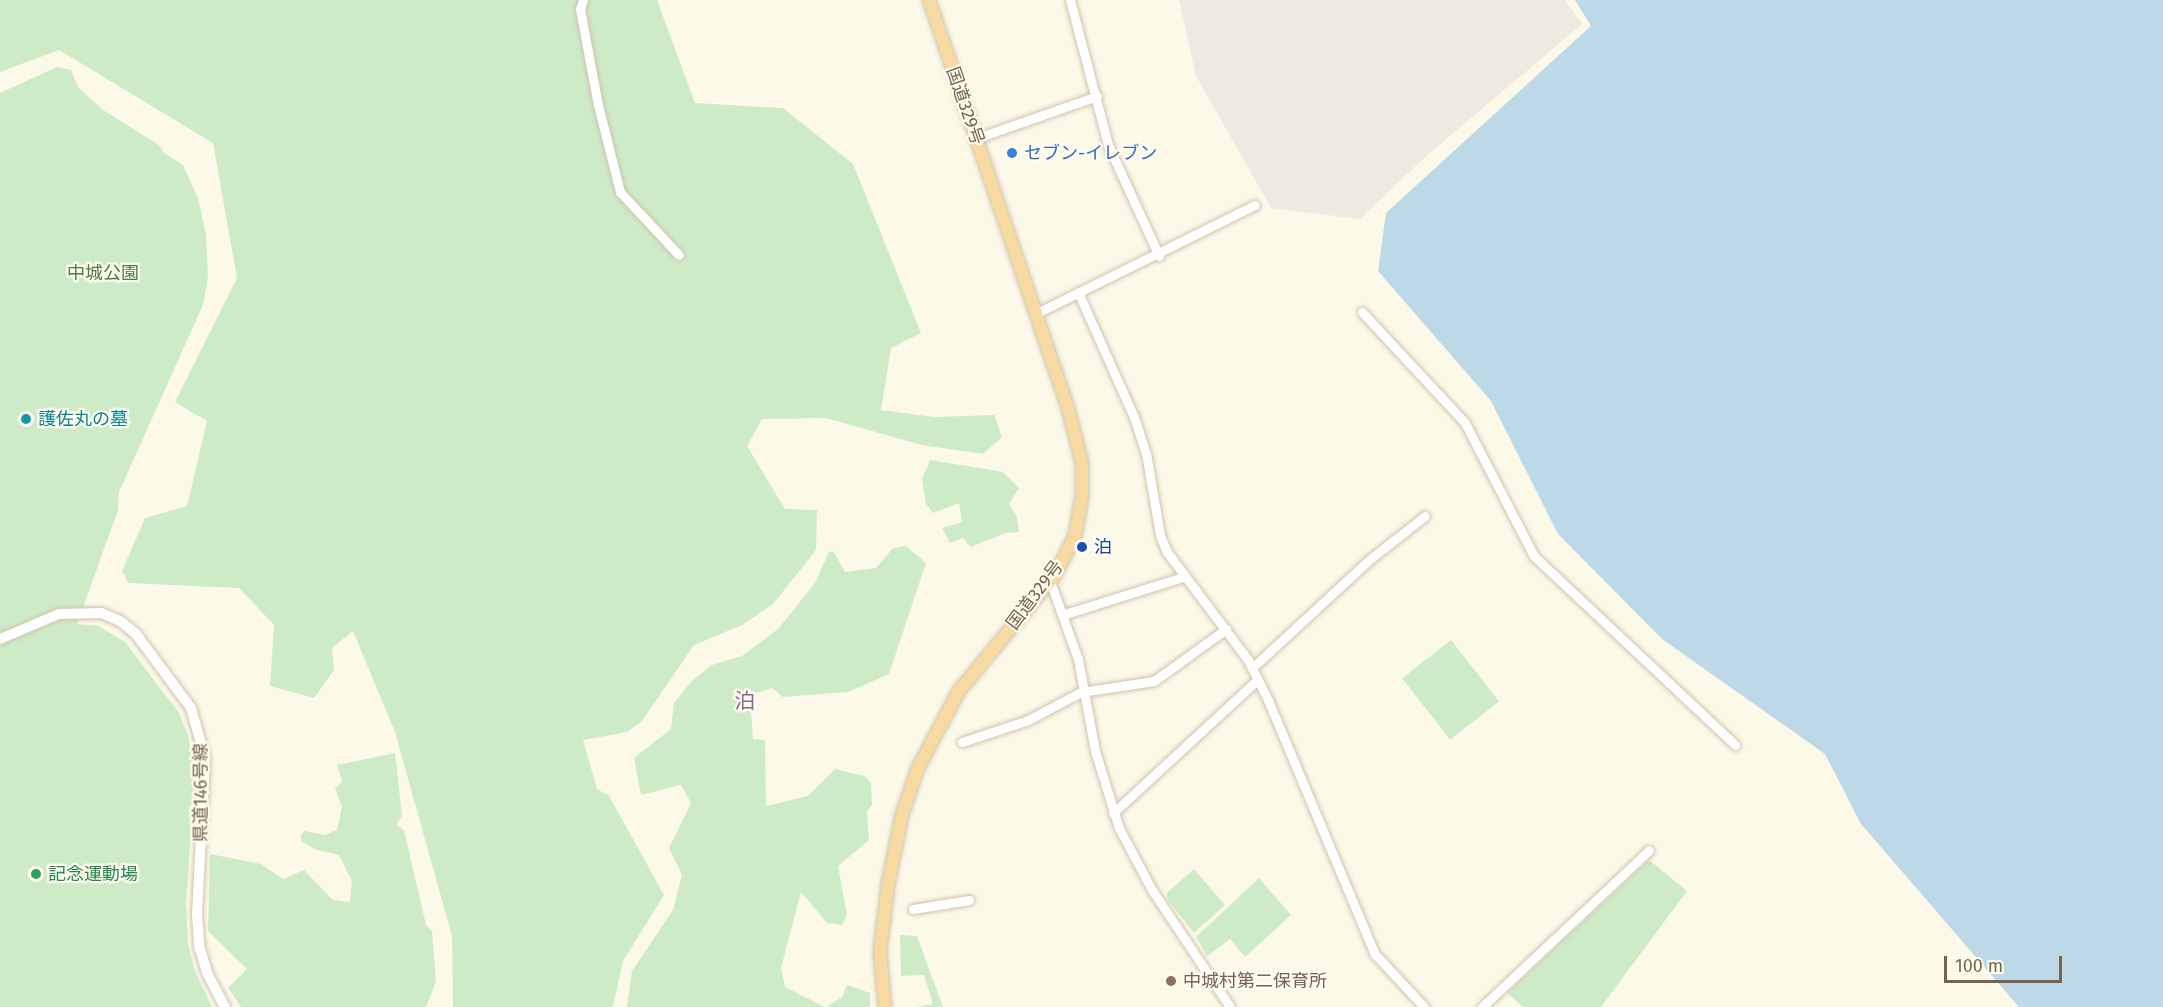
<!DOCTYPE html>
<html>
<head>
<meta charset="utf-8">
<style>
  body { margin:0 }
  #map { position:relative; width:2163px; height:1007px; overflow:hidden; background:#fcf9e9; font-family:"Fira Sans","Noto Sans JP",sans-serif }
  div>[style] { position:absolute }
  .industrial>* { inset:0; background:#eeeae2 }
  .green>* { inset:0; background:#ceebc7; transform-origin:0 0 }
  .water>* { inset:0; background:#bdd8e6 }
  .roads { filter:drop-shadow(0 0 2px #cfc3ae) drop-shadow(0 0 2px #cfc3ae) }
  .tertiary>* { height:9px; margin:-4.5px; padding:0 4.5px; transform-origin:4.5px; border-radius:4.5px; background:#fff }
  .secondary>* { height:10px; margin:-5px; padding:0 5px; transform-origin:5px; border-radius:5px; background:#fff }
  .trunk>* { height:12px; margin:-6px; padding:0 6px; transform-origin:6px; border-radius:6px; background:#f7daa2 }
  .dots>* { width:16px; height:16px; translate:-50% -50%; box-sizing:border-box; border:3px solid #fffcf0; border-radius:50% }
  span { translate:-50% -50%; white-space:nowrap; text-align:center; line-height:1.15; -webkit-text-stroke:4.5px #fffcf0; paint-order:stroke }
  .street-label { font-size:18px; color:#77644c }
  .shop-label { font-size:18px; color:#366cbe }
  .left { translate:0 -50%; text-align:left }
  .park-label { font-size:18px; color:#4a7d44 }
  .culture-label { font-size:18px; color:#0d838f }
  .transit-label { font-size:18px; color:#164399 }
  .leisure-label { font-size:18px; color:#27864d }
  .education-label { font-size:18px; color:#785e54 }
  .quarter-label { font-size:21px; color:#8c6593 }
  .scale { position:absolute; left:1944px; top:956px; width:118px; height:27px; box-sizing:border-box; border:3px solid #77644c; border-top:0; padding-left:8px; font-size:18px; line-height:21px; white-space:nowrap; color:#77644c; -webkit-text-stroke:4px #fffcf0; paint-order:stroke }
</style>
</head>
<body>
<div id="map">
  <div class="industrial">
    <div style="clip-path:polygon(1179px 0,1565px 0,1582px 24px,1425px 157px,1360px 219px,1271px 208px,1196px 76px)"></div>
  </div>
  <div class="green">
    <div style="clip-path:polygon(0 0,657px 0,695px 103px,783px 108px,853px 164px,921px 333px,891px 348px,881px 410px,934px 417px,994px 415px,1002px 437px,983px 454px,922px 445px,826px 418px,762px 419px,747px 446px,785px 509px,817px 510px,816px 550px,773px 604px,742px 625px,694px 645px,642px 721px,627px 732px,583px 740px,597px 789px,609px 796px,664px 895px,623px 961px,613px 1007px,453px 1007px,452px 936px,395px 732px,353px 631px,332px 648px,334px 670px,314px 698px,270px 686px,274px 625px,239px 588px,128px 583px,122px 571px,145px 518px,187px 506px,207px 421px,175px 402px,237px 278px,213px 143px,59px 50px,0 72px)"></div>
    <div style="clip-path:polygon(57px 67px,71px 70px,78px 87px,103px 110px,159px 145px,164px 153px,183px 165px,198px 198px,206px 235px,208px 277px,203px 305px,119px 492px,118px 510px,77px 624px,99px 626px,125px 642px,179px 713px,188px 735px,195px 771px,186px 904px,188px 944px,195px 971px,212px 1007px,0 1007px,0 93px)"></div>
    <div style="clip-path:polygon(930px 460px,1003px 472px,1019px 488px,1009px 504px,1017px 517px,1019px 532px,1005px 533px,971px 547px,963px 538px,950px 543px,942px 528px,962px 522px,959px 503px,933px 513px,926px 504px,922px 479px)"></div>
    <div style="clip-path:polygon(906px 546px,926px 563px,889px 674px,848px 692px,783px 697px,772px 688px,750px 695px,753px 739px,765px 740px,766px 806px,808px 796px,835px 769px,864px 776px,871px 783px,872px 805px,867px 811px,869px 840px,838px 866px,847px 915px,842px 925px,827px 923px,801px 892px,781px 968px,785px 987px,825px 1007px,627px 1007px,632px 971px,673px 910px,682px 875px,669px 848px,691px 803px,681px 785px,641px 795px,634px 758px,671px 729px,674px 703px,692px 681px,712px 665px,742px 656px,778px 629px,815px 583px,829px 552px,833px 551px,845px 572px,876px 568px,893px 548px)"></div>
    <div style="left:1451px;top:640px;width:78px;height:62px;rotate:52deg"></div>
    <div style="clip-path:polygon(395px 753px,402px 816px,396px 825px,404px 830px,426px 925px,432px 931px,436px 982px,426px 1007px,241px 1007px,228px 988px,247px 969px,208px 931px,210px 854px,261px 864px,283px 879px,304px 870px,333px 900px,350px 902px,352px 881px,339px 855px,317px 850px,301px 841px,301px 836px,304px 831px,325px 835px,337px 830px,342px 807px,335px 788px,342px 782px,337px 765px)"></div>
    <div style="clip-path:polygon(1649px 860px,1687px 891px,1601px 1007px,1523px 1007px,1507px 993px)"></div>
    <div style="clip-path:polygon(1194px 869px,1225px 905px,1194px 933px,1167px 899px,1167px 893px)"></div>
    <div style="clip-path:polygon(1259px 878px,1291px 915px,1245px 957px,1230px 939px,1207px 956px,1196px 937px)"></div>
    <div style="clip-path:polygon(900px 935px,917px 936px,943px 1007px,917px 1007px,933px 1004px,924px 975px,901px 976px)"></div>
    <div style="clip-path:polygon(847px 985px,870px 993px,870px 1007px,827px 1007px,842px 997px)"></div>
  </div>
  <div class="water">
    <div style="clip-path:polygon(1575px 0,2163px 0,2163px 1007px,2019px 1007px,1861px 824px,1825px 754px,1662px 639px,1558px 534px,1491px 401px,1378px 271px,1386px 213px,1591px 26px)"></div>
  </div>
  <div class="roads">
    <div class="tertiary">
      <div style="left:583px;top:0;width:9px;rotate:108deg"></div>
      <div style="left:580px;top:9px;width:98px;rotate:79.4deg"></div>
      <div style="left:598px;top:105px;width:90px;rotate:75.8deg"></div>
      <div style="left:620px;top:192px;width:86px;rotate:46.9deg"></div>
      <div style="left:1070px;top:0;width:150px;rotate:75.3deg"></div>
      <div style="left:1108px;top:145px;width:122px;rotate:65.3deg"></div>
      <div style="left:977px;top:138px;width:127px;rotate:-19.3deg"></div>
      <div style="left:1078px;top:292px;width:137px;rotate:65.9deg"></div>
      <div style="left:1134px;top:417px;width:38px;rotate:72deg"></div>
      <div style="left:1146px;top:453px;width:83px;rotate:80.3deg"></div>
      <div style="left:1160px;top:535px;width:18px;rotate:68deg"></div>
      <div style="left:1167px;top:552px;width:135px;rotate:53.1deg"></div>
      <div style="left:1248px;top:660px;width:45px;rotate:63.4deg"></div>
      <div style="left:1268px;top:700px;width:276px;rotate:67.2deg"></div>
      <div style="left:1375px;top:954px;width:72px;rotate:47.2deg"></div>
      <div style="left:1362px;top:312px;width:151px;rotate:47.1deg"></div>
      <div style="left:1465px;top:423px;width:150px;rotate:62.6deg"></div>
      <div style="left:1534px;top:556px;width:276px;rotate:43.2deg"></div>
      <div style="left:1037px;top:313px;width:243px;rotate:-26.4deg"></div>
      <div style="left:1050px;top:581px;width:83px;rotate:70.3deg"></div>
      <div style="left:1078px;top:659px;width:94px;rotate:79.5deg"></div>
      <div style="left:1095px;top:751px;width:81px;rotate:72.7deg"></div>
      <div style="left:1119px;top:828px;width:70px;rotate:62deg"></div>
      <div style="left:1152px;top:890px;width:141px;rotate:56.3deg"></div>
      <div style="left:1065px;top:614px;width:124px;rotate:-17.4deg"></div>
      <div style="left:1252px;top:668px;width:159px;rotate:-42.7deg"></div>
      <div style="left:1369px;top:560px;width:71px;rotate:-38.2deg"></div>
      <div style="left:962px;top:742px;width:70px;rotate:-18.4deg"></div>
      <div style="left:1028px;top:720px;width:60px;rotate:-27.8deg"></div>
      <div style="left:1081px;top:692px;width:74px;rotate:-8.6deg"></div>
      <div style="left:1154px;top:681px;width:89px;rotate:-35.8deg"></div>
      <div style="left:1113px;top:813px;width:197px;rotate:-42.7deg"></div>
      <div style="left:913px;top:909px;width:57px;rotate:-9.1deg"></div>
      <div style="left:1482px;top:1007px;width:229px;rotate:-43.2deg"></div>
    </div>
    <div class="secondary">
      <div style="left:0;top:639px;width:64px;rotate:-23deg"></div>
      <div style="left:59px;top:614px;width:42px;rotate:-1.4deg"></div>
      <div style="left:101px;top:613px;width:21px;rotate:23deg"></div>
      <div style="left:120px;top:621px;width:21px;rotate:39deg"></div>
      <div style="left:136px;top:634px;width:92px;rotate:53.4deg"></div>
      <div style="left:191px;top:708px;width:51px;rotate:74.1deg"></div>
      <div style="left:205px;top:757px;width:157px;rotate:92.9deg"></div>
      <div style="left:197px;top:914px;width:32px;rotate:86deg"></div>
      <div style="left:199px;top:946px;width:28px;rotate:73deg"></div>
      <div style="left:207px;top:973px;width:38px;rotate:62deg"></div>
    </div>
    <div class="trunk">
      <div style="left:885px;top:1007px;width:55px;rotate:-95.2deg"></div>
      <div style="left:880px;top:952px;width:67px;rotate:-83.2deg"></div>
      <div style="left:888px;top:885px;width:71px;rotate:-78.7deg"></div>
      <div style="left:902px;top:815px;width:50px;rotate:-71.2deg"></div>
      <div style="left:918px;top:768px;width:87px;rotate:-62deg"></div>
      <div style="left:959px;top:691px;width:151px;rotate:-50.4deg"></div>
      <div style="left:1055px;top:575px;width:44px;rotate:-62.9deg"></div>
      <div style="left:1075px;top:536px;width:39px;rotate:-80deg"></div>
      <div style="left:1082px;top:498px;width:35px;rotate:-90deg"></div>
      <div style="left:1082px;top:463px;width:57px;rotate:-104.3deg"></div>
      <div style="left:1068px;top:408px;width:431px;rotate:-108.8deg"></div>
    </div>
  </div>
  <div class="dots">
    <div style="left:1012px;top:153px;background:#3f7fe0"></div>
    <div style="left:26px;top:419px;background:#0f9aa8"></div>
    <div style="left:1082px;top:547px;background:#1a4fb4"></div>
    <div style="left:36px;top:874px;background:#2e9e5b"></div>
    <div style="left:1171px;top:981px;background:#8d6e63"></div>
  </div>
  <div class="street-label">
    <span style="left:965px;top:106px;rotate:71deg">国道329号</span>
    <span style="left:1035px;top:595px;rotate:-53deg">国道329号</span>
    <span style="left:201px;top:793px;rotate:-90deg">県道146号線</span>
  </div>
  <div class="shop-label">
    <span class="left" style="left:1024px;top:153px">セブン-イレブン</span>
  </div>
  <div class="park-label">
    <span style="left:103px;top:273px">中城公園</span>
  </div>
  <div class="culture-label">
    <span class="left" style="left:38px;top:419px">護佐丸の墓</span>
  </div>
  <div class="transit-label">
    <span class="left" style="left:1094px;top:547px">泊</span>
  </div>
  <div class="leisure-label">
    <span class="left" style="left:48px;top:874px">記念運動場</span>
  </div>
  <div class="education-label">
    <span class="left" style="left:1183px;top:981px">中城村第二保育所</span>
  </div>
  <div class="quarter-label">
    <span style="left:745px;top:701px">泊</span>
  </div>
  <div class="scale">100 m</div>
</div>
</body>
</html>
